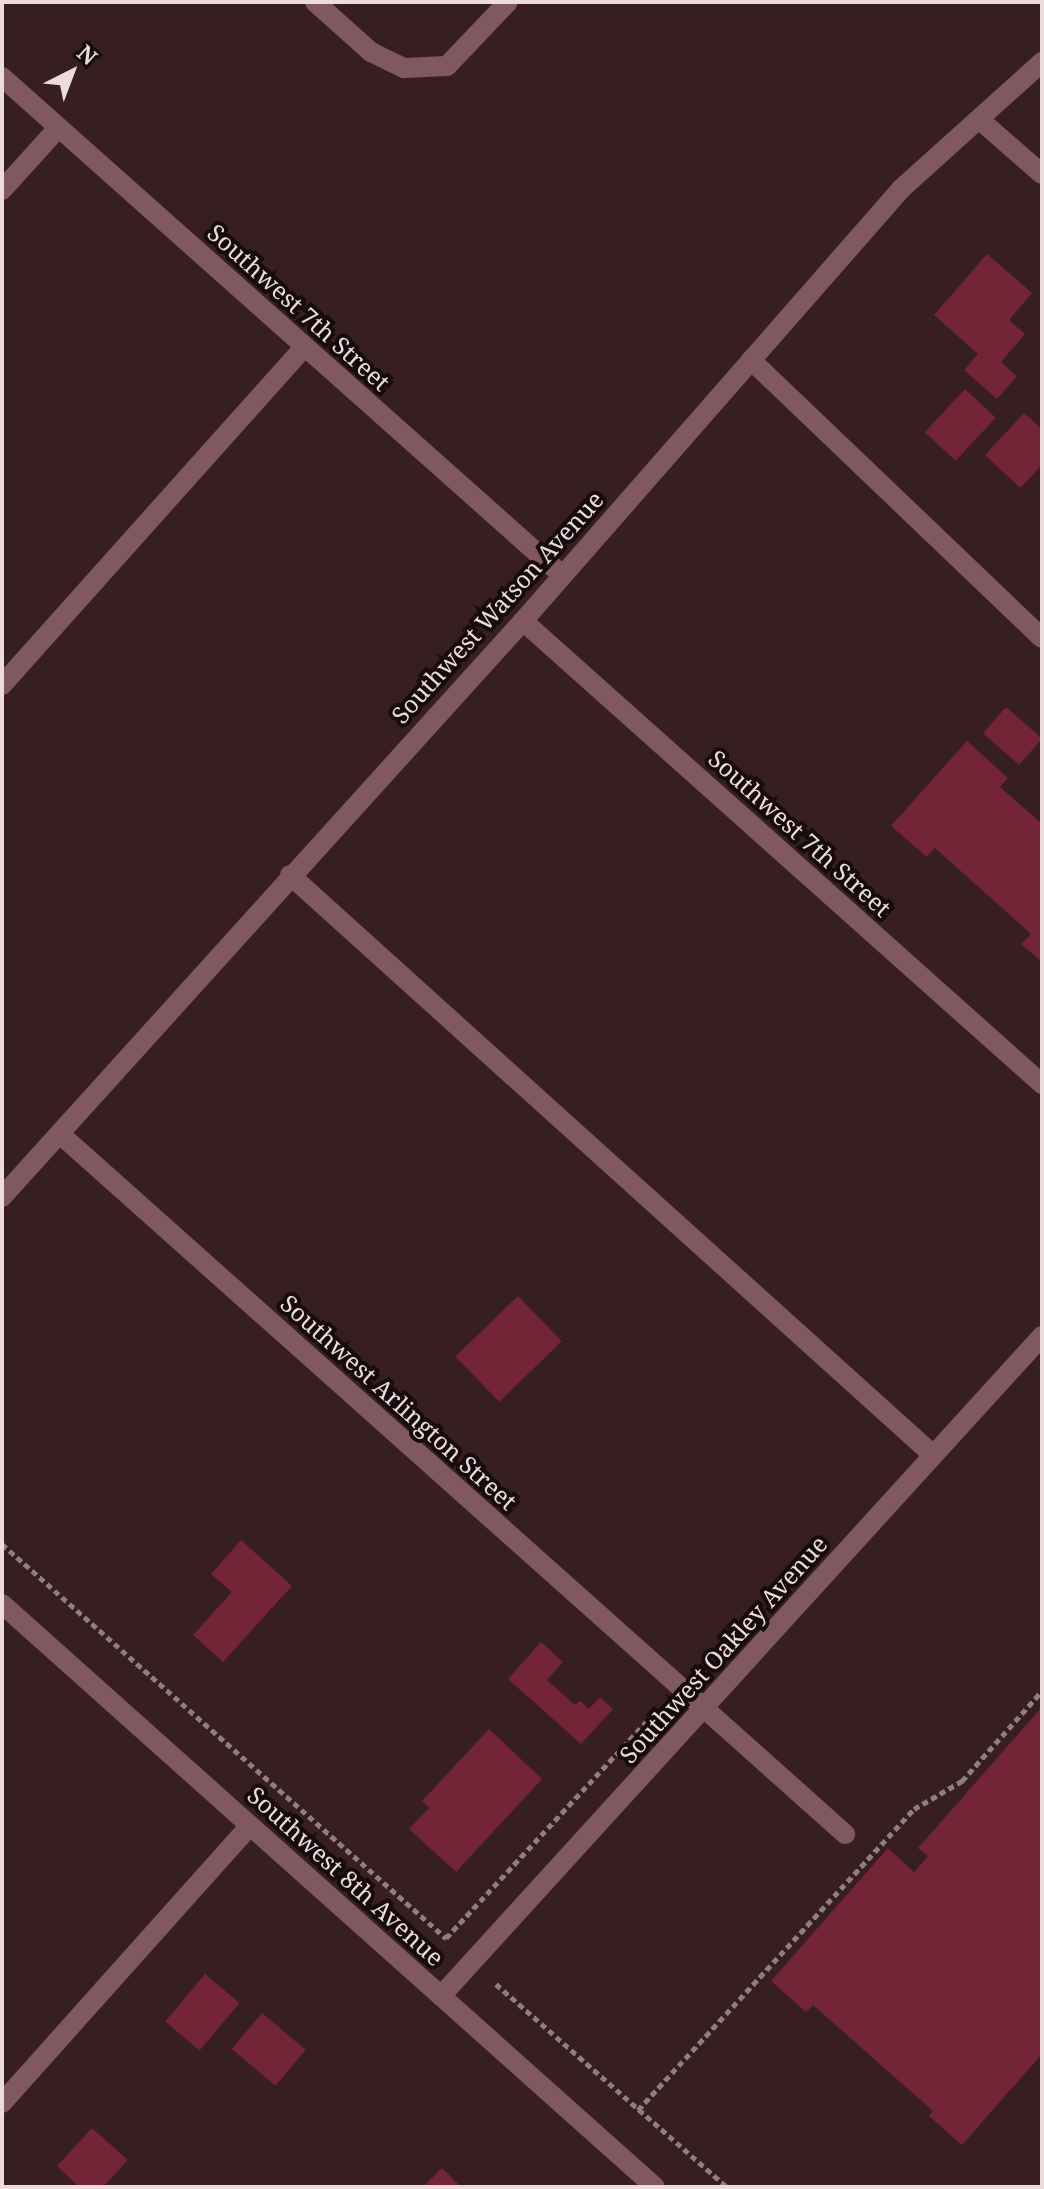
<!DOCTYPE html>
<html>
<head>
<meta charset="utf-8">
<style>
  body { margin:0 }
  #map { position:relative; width:1044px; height:2189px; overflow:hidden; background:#361e22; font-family:"Noto Serif",serif }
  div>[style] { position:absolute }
  .building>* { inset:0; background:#742437; transform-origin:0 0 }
  .path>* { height:5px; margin-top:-2.5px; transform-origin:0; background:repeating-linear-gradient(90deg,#917c7f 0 6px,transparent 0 10px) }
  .minor>* { height:20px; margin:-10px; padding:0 10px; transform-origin:10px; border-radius:10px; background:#7f595f }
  span { translate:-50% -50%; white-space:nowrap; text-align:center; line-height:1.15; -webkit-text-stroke:8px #160c0d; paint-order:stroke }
  .street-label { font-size:24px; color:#eddcde }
  .frame { position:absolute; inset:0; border:4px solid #eddcde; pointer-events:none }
  .north { position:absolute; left:32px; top:32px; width:80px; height:80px; -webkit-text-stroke:6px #160c0d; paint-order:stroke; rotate:42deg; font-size:22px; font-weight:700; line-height:32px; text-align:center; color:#eddcde }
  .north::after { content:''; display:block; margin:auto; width:28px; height:36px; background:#eddcde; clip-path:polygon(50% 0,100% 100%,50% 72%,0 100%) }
</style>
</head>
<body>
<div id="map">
  <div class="building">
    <div style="clip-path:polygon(987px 254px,1032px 293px,1009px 320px,1025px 334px,1001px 362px,1017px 376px,997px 399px,964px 370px,978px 354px,934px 315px)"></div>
    <div style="left:965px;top:389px;width:42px;height:59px;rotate:43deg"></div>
    <div style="clip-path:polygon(1024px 413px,1042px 429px,1042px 465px,1020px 488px,985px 455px)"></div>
    <div style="left:1006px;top:707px;width:48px;height:35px;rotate:41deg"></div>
    <div style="clip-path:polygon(967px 741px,1008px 778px,1000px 787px,1042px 824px,1042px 962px,1021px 944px,1031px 934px,935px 848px,927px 857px,891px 826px)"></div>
    <div style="left:518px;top:1296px;width:63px;height:87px;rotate:46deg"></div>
    <div style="clip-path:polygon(241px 1540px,292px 1586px,223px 1662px,193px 1635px,232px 1592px,211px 1574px)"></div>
    <div style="clip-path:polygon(541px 1642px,563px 1662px,547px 1680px,575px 1705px,580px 1701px,589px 1709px,600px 1697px,613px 1709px,581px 1744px,508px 1679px)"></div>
    <div style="clip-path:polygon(1042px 1707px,1042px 2054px,962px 2145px,929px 2116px,933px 2111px,813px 2005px,806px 2012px,771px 1981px,888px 1848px,914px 1872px,928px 1856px,918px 1848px)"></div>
    <div style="clip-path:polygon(489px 1729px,542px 1779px,456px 1872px,409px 1829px,429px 1808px,422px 1801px)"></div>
    <div style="left:205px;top:1974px;width:45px;height:62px;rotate:40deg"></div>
    <div style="left:262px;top:2013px;width:57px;height:47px;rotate:40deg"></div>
    <div style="clip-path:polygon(92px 2128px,128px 2160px,103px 2187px,79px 2187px,57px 2166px)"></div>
    <div style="clip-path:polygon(442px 2168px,461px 2187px,423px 2187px)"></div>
  </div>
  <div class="path">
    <div style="left:2px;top:1544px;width:594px;rotate:41.59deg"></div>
    <div style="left:446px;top:1938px;width:300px;rotate:-47.2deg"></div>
    <div style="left:496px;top:1984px;width:308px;rotate:41.3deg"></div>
    <div style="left:638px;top:2110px;width:408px;rotate:-47.5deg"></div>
    <div style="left:914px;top:1809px;width:56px;rotate:-30.3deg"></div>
    <div style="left:962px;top:1781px;width:120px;rotate:-48.4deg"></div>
  </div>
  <div class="minor">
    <div style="left:315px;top:2px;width:75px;rotate:41.8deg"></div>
    <div style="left:371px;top:52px;width:37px;rotate:26deg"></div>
    <div style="left:404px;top:68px;width:43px;rotate:-2.7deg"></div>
    <div style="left:447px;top:66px;width:88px;rotate:-46.4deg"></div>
    <div style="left:2px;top:77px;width:749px;rotate:41.65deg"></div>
    <div style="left:980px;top:120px;width:82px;rotate:41.1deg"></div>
    <div style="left:2px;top:190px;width:84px;rotate:-47.9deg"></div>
    <div style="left:751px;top:360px;width:402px;rotate:43.7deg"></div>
    <div style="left:523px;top:621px;width:696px;rotate:41.74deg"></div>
    <div style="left:2px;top:685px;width:453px;rotate:-48.2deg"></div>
    <div style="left:290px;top:875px;width:866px;rotate:42.05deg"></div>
    <div style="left:60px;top:1134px;width:1052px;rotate:41.72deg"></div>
    <div style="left:2px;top:1197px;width:777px;rotate:-47.87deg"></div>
    <div style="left:523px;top:621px;width:574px;rotate:-48.81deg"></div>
    <div style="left:901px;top:189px;width:190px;rotate:-42deg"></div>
    <div style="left:2px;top:1604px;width:875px;rotate:41.76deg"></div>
    <div style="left:441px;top:1996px;width:893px;rotate:-47.68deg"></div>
    <div style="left:2px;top:2103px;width:372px;rotate:-48.2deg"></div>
  </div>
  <div class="street-label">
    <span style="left:299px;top:307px;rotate:42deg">Southwest 7th Street</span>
    <span style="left:497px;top:607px;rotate:-48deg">Southwest Watson Avenue</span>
    <span style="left:800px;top:833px;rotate:42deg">Southwest 7th Street</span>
    <span style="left:399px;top:1402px;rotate:42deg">Southwest Arlington Street</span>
    <span style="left:723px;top:1649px;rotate:-48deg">Southwest Oakley Avenue</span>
    <span style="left:346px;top:1876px;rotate:42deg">Southwest 8th Avenue</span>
  </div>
  <div class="frame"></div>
  <div class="north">N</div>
</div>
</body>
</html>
